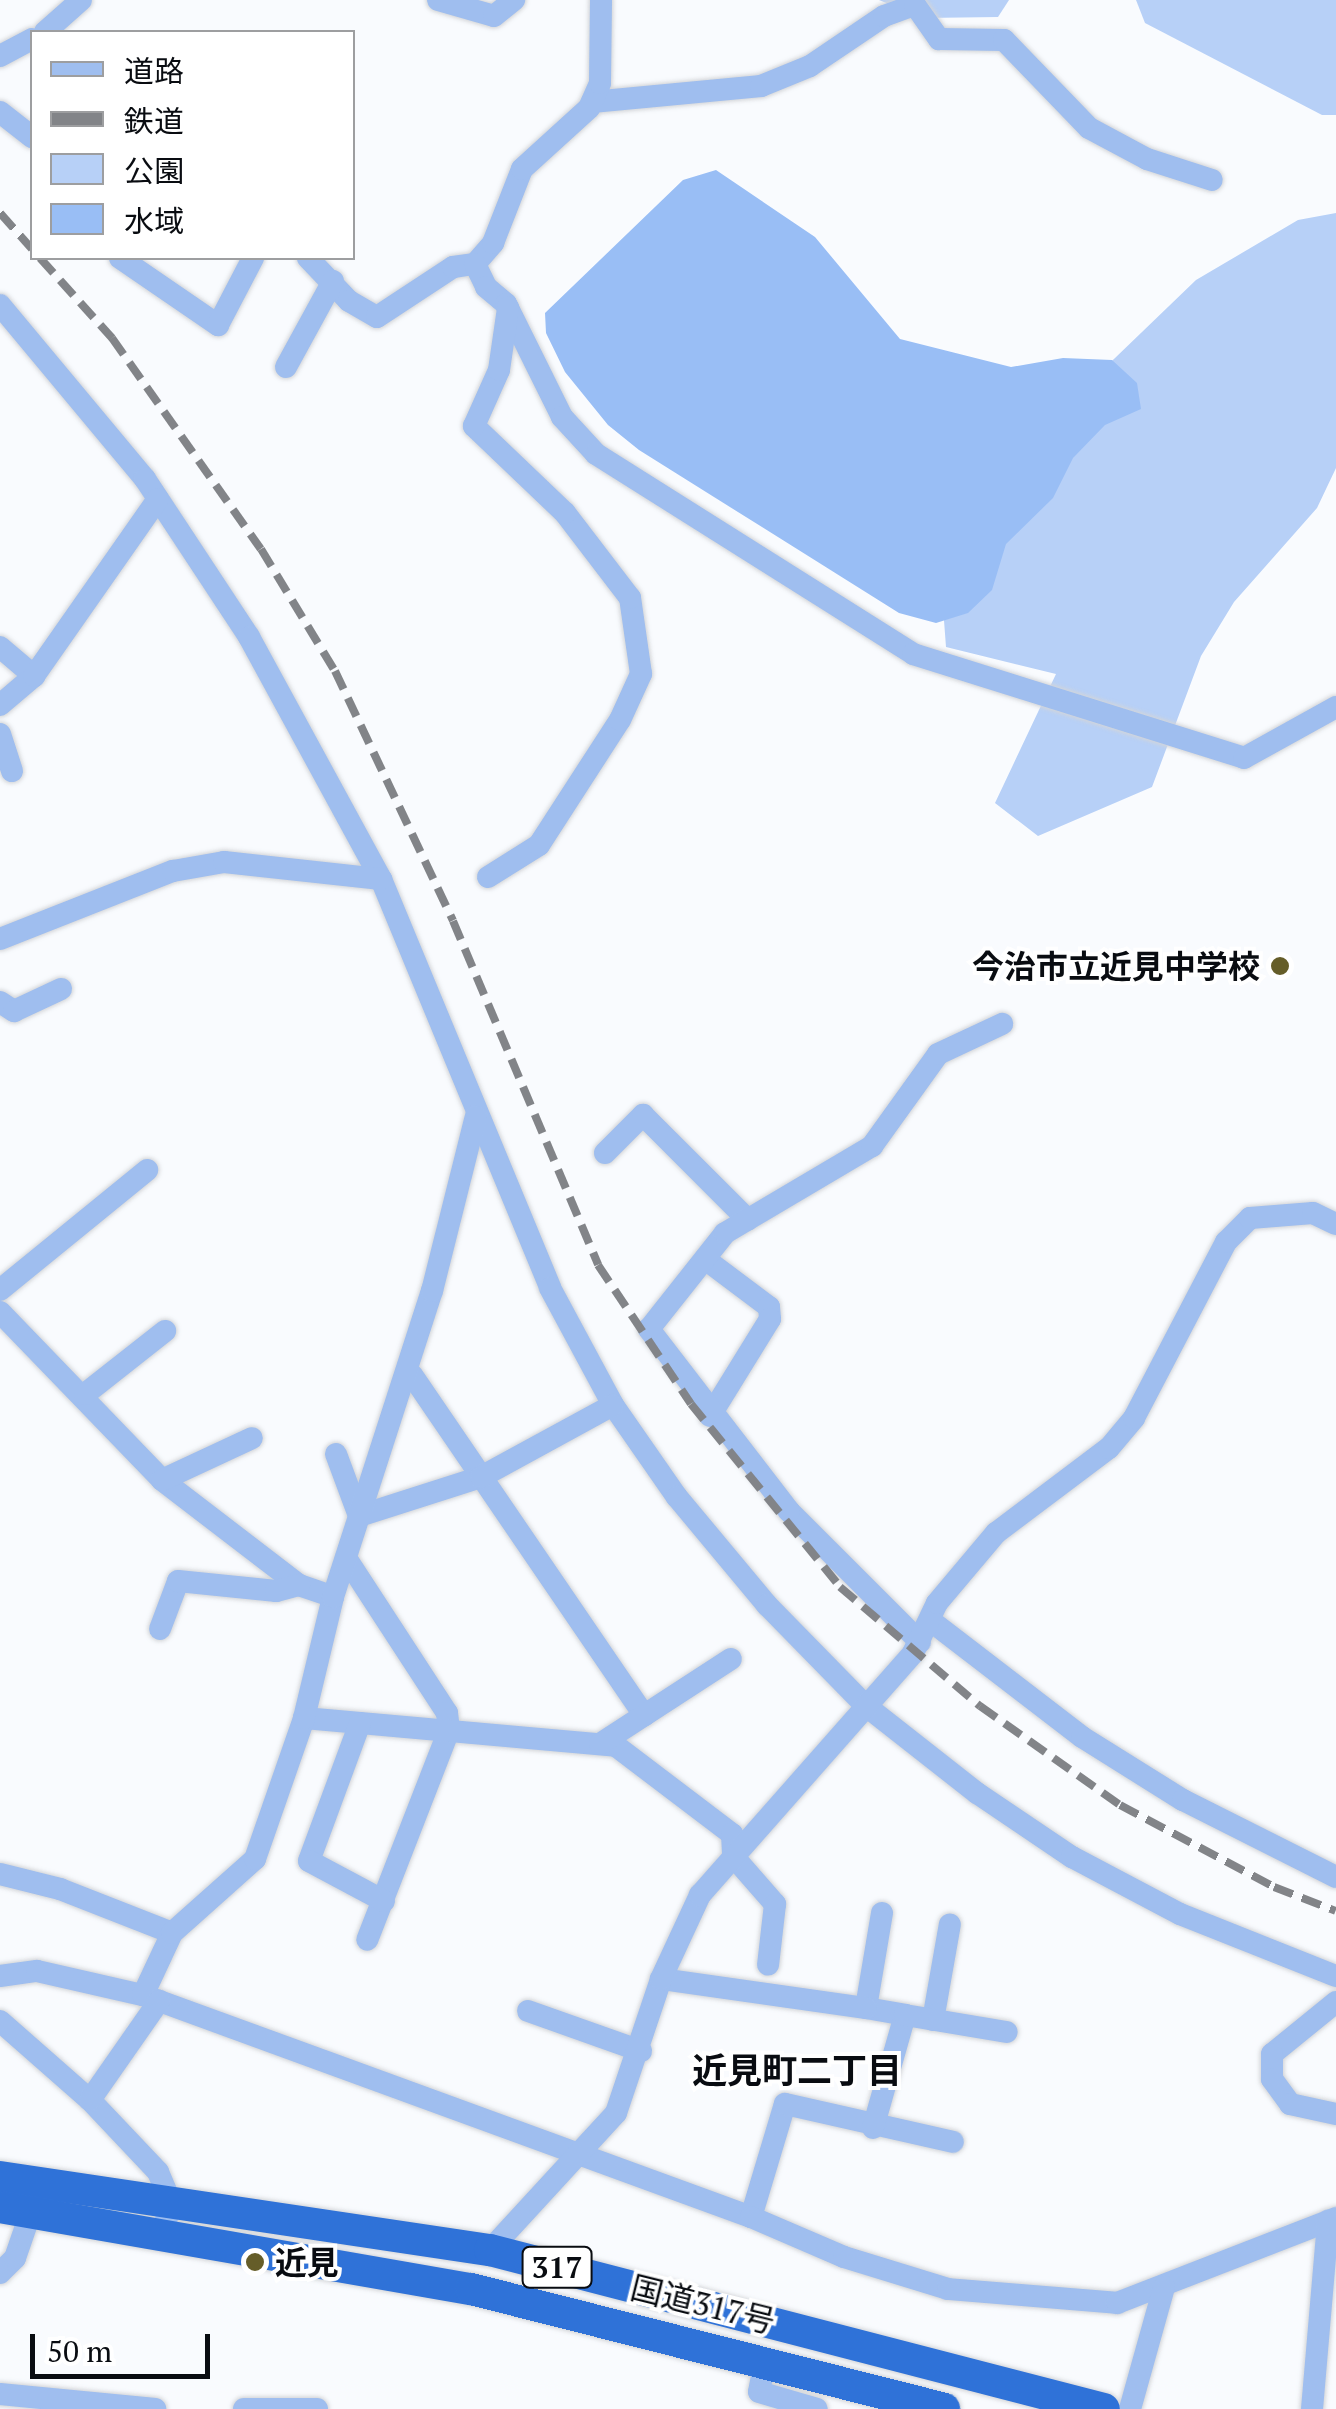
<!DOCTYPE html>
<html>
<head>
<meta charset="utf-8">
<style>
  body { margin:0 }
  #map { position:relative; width:1336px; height:2409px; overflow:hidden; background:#f9fbfe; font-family:"PT Serif","Noto Sans JP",serif }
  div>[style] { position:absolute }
  .green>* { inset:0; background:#b7d0f7 }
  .water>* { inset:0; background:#99bef5 }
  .roads { filter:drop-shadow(0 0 2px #d3d5d8) drop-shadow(0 0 2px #d3d5d8) }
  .minor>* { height:22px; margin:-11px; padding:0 11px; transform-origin:11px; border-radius:11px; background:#9fbeef }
  .highway>* { height:32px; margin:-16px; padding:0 16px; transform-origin:16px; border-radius:16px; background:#2f72d8 }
  .rail>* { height:8px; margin-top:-4px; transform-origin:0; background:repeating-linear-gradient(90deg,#828488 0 20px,transparent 0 30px) }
  .dots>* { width:28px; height:28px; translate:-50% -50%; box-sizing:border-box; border:5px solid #fff; border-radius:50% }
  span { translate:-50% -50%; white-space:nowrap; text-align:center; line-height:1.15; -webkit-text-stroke:8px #fff; paint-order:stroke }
  .shield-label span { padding:2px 8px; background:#fff; border:2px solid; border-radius:8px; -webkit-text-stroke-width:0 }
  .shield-label { font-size:30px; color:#090c11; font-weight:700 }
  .poi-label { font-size:32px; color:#090c11; font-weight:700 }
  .right { translate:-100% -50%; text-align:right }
  .left { translate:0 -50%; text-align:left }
  .street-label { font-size:32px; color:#090c11 }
  .neighbourhood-label { font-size:35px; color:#090c11; font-weight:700 }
  .legend { position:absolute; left:30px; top:30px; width:325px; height:230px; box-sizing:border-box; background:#fff; border:2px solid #9d9ea0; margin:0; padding:12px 18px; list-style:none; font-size:30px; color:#090c11 }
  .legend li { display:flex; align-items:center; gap:20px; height:50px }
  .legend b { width:50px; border:2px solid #9d9ea0 }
  .scale { position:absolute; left:30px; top:2334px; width:180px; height:45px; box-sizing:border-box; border:5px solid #090c11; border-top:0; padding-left:12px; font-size:30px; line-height:35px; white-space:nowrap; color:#090c11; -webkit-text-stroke:8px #fff; paint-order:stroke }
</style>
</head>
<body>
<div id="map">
  <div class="green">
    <div style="clip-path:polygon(879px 0,1009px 0,998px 17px,924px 18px)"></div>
    <div style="clip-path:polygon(1136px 0,1336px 0,1336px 115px,1322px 115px,1145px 23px)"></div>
    <div style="clip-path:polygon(1336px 213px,1336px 468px,1317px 508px,1234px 602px,1201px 656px,1152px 787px,1038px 836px,995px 803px,1056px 674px,946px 647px,942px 594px,1088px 384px,1196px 280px,1298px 220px)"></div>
  </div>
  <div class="water">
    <div style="clip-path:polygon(716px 170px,815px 237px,900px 339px,1011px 367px,1063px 358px,1112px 360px,1137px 383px,1141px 409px,1105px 425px,1073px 458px,1053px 498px,1006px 544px,992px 590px,968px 613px,936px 623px,899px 613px,639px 450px,608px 425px,565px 372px,546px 333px,545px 313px,683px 180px)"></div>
  </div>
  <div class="roads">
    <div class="minor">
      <div style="left:438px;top:0;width:58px;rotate:15.9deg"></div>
      <div style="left:494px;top:16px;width:26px;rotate:-39deg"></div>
      <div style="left:45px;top:32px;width:48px;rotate:-41.6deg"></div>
      <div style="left:0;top:56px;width:36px;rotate:-28deg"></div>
      <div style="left:592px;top:102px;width:170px;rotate:-5.4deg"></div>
      <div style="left:761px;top:86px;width:53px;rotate:-22.2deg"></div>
      <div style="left:810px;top:66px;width:89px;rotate:-34deg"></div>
      <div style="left:884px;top:16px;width:33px;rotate:-20deg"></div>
      <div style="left:915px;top:5px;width:42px;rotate:54.8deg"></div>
      <div style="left:939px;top:39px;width:65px;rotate:0.9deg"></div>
      <div style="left:1004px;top:40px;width:122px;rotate:46deg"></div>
      <div style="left:1089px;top:128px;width:66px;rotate:28.1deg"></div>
      <div style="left:1147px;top:159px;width:68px;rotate:17.9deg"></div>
      <div style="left:0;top:112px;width:41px;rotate:38deg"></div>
      <div style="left:120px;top:258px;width:119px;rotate:34.4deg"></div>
      <div style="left:218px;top:325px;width:76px;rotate:-62.4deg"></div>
      <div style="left:308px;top:258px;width:59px;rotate:46.4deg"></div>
      <div style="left:349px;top:301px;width:32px;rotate:30deg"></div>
      <div style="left:377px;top:317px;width:91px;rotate:-33.3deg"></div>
      <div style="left:453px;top:267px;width:22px;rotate:-8deg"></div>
      <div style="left:475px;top:264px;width:28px;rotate:-49deg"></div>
      <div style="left:493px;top:243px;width:79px;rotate:-68.6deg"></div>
      <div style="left:522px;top:169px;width:91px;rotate:-42.3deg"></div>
      <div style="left:589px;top:108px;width:27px;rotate:-66deg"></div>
      <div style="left:600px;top:83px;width:83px;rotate:-89.3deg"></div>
      <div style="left:475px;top:264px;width:25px;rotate:64deg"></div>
      <div style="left:486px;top:287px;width:26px;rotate:40deg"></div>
      <div style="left:506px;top:304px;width:126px;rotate:63.6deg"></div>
      <div style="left:562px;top:417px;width:50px;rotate:47.4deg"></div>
      <div style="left:596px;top:454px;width:375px;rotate:32.2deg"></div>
      <div style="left:913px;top:654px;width:347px;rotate:17.4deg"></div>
      <div style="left:1244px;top:758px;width:105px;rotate:-29deg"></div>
      <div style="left:0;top:305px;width:226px;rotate:50.2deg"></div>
      <div style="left:145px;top:479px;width:189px;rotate:56.6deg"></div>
      <div style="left:249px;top:637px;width:276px;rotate:61.4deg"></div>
      <div style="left:381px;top:879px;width:443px;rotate:67.5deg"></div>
      <div style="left:550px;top:1288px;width:133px;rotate:61.7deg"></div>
      <div style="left:613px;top:1405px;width:112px;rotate:55.2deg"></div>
      <div style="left:677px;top:1497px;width:141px;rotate:50.2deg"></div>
      <div style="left:767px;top:1605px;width:141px;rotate:45.6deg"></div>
      <div style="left:866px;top:1706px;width:141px;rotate:38.1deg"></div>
      <div style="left:977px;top:1793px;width:115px;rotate:34deg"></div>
      <div style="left:1072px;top:1857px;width:122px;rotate:27.8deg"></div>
      <div style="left:1180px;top:1914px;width:168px;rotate:21.7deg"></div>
      <div style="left:286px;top:367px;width:98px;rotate:-61.3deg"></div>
      <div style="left:0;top:647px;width:45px;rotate:40.5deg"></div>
      <div style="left:0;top:705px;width:45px;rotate:-40.5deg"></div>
      <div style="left:34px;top:676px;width:216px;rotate:-55deg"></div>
      <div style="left:0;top:734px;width:39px;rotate:72deg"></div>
      <div style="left:488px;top:877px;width:60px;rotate:-32.1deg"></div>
      <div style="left:539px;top:845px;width:149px;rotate:-57.1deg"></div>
      <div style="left:620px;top:720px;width:51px;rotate:-65.5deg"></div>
      <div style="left:641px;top:674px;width:77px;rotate:-98.2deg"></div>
      <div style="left:630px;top:598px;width:107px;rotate:-127.4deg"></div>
      <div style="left:565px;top:513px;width:126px;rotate:-136.3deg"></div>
      <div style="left:474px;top:426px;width:61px;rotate:-65.9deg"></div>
      <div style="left:499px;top:370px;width:63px;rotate:-81.7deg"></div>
      <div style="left:0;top:939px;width:186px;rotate:-21.5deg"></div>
      <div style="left:173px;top:871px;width:52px;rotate:-10deg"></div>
      <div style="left:224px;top:862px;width:158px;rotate:6.2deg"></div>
      <div style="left:0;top:1002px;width:17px;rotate:33deg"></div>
      <div style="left:14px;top:1011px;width:52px;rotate:-25.1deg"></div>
      <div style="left:605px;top:1153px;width:54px;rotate:-45deg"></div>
      <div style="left:643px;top:1115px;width:148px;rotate:45deg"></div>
      <div style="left:705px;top:1259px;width:80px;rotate:36.9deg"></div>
      <div style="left:769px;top:1307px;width:12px;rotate:85deg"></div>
      <div style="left:770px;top:1319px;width:114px;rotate:121.7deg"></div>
      <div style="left:0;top:1290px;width:190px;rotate:-39.2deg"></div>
      <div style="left:0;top:1312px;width:233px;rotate:46deg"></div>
      <div style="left:162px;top:1480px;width:173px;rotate:37.5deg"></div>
      <div style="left:299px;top:1585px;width:36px;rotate:19deg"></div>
      <div style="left:412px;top:1375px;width:412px;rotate:55.7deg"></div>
      <div style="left:85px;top:1394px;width:102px;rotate:-38.2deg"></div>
      <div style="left:336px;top:1454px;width:66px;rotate:69.6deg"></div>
      <div style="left:359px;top:1516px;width:128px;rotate:-17.7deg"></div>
      <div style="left:481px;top:1477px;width:150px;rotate:-28.6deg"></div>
      <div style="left:162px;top:1480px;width:99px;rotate:-25deg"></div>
      <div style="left:346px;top:1558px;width:185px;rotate:56.9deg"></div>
      <div style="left:447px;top:1713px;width:17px;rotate:83deg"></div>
      <div style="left:449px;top:1730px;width:225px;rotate:111.3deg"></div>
      <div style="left:931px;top:1621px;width:190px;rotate:37.5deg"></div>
      <div style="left:1082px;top:1737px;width:119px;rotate:32deg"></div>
      <div style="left:1183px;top:1800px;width:171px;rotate:26.7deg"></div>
      <div style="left:160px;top:1629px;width:51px;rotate:-69.4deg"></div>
      <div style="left:178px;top:1581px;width:99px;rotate:5.8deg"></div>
      <div style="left:276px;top:1591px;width:24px;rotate:-15deg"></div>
      <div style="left:920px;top:1642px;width:185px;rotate:-135deg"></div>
      <div style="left:789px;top:1511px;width:230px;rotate:-127.6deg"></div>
      <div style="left:649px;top:1329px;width:122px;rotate:-51.6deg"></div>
      <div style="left:725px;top:1233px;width:171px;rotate:-30.6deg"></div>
      <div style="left:872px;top:1146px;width:113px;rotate:-54.3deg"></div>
      <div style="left:938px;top:1054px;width:71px;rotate:-25.1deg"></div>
      <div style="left:304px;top:1718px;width:313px;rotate:5.1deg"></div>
      <div style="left:616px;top:1746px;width:146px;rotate:37.2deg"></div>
      <div style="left:732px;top:1834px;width:22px;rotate:87deg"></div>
      <div style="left:733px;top:1856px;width:64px;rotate:48.8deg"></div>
      <div style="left:775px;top:1904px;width:61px;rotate:96.5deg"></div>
      <div style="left:360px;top:1723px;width:147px;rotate:110.3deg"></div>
      <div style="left:309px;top:1861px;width:85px;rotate:28.1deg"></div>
      <div style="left:600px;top:1744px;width:156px;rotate:-33deg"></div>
      <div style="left:0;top:1874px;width:62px;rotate:14deg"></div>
      <div style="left:60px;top:1889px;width:120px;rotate:21.4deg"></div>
      <div style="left:882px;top:1913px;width:96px;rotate:99.6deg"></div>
      <div style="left:866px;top:2008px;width:40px;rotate:10deg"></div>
      <div style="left:0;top:1976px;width:37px;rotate:-8deg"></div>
      <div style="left:37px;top:1971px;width:109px;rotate:12.8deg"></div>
      <div style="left:143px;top:1995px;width:647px;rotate:20.06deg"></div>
      <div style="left:751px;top:2217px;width:118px;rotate:-73.3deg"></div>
      <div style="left:785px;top:2104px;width:172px;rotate:12.7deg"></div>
      <div style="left:661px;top:1979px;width:207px;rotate:8.1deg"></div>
      <div style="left:143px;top:1995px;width:68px;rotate:-64.9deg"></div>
      <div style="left:172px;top:1933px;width:111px;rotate:-41.7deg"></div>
      <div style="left:255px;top:1859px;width:149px;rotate:-70.8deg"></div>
      <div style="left:304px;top:1718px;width:124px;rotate:-76.5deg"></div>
      <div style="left:333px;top:1597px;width:322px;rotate:-72.1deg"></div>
      <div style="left:432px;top:1291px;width:180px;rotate:-75.9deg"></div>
      <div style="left:1336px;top:2002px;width:82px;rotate:140.9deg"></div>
      <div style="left:1272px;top:2054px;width:25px;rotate:90deg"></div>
      <div style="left:1272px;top:2079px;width:31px;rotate:54deg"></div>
      <div style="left:1290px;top:2104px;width:47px;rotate:12.3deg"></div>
      <div style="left:528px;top:2011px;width:120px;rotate:19.5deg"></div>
      <div style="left:933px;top:2020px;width:97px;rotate:-80deg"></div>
      <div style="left:0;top:2021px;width:120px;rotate:41.3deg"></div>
      <div style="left:90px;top:2100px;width:99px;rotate:46.6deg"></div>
      <div style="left:158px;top:2172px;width:36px;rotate:67deg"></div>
      <div style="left:172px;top:2205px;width:32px;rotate:112deg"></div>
      <div style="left:90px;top:2100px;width:121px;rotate:-55.1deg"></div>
      <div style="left:873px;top:2128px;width:117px;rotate:-74.2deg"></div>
      <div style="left:905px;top:2015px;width:103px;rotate:9.5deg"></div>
      <div style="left:751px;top:2217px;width:101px;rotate:23.3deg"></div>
      <div style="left:844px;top:2257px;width:109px;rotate:17.1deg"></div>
      <div style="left:948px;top:2289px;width:170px;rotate:4.7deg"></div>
      <div style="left:1117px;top:2303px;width:235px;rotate:-21.2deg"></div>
      <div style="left:490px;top:2250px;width:186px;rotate:-47.4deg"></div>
      <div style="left:616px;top:2113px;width:141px;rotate:-71.4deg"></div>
      <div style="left:661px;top:1979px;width:93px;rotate:-65.1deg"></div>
      <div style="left:700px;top:1895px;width:322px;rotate:-48.6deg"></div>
      <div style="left:913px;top:1653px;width:55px;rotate:-64.4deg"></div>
      <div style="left:937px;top:1603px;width:92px;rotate:-49.9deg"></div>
      <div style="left:996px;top:1533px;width:141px;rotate:-37deg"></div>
      <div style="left:1109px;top:1448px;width:39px;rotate:-50deg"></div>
      <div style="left:1134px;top:1418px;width:199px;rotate:-62.4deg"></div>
      <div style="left:1226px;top:1242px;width:34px;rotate:-45deg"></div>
      <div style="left:1250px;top:1218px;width:63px;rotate:-4.5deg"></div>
      <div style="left:1313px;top:1213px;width:25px;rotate:26deg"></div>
      <div style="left:0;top:2273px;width:21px;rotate:-45deg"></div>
      <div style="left:15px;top:2258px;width:61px;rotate:-71deg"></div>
      <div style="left:764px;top:2366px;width:26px;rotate:101deg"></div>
      <div style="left:759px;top:2392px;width:60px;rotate:16.3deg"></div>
      <div style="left:0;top:2394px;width:156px;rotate:5.5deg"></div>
      <div style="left:244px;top:2409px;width:73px"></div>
      <div style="left:1130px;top:2409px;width:127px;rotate:-74.4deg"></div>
      <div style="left:1312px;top:2409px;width:189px;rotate:-85.1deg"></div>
    </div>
    <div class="highway">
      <div style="left:0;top:2177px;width:495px;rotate:8.5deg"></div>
      <div style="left:490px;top:2250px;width:634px;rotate:14.52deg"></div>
      <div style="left:0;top:2207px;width:478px;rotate:9.9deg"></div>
      <div style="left:471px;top:2289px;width:488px;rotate:14.2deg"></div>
    </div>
  </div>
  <div class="rail">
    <div style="left:0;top:213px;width:48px;rotate:48.4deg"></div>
    <div style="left:40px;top:258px;width:108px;rotate:48deg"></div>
    <div style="left:112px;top:338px;width:258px;rotate:54.8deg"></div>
    <div style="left:261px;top:549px;width:143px;rotate:58.8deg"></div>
    <div style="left:335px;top:671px;width:276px;rotate:64.7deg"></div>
    <div style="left:453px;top:921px;width:373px;rotate:67.1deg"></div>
    <div style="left:598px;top:1265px;width:167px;rotate:56.2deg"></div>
    <div style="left:691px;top:1404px;width:236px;rotate:50.8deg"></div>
    <div style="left:840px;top:1587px;width:184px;rotate:40.4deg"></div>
    <div style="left:980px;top:1706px;width:171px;rotate:35.3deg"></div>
    <div style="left:1120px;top:1805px;width:174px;rotate:28deg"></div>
    <div style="left:1274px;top:1887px;width:66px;rotate:21.2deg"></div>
  </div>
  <div class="dots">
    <div style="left:1280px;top:966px;background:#655d29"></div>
    <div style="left:255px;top:2262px;background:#655d29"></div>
  </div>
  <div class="shield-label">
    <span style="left:557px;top:2267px">317</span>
  </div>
  <div class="poi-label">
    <span class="right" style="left:1260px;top:966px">今治市立近見中学校</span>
    <span class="left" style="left:275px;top:2262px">近見</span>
  </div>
  <div class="street-label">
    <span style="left:703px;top:2304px;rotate:14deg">国道317号</span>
  </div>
  <div class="neighbourhood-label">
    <span style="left:797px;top:2070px">近見町二丁目</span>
  </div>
  <ul class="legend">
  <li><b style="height:12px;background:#9fbeef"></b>道路</li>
  <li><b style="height:12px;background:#828488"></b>鉄道</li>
  <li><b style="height:28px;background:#b7d0f7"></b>公園</li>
  <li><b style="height:28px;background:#99bef5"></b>水域</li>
  </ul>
  <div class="scale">50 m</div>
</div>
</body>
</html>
